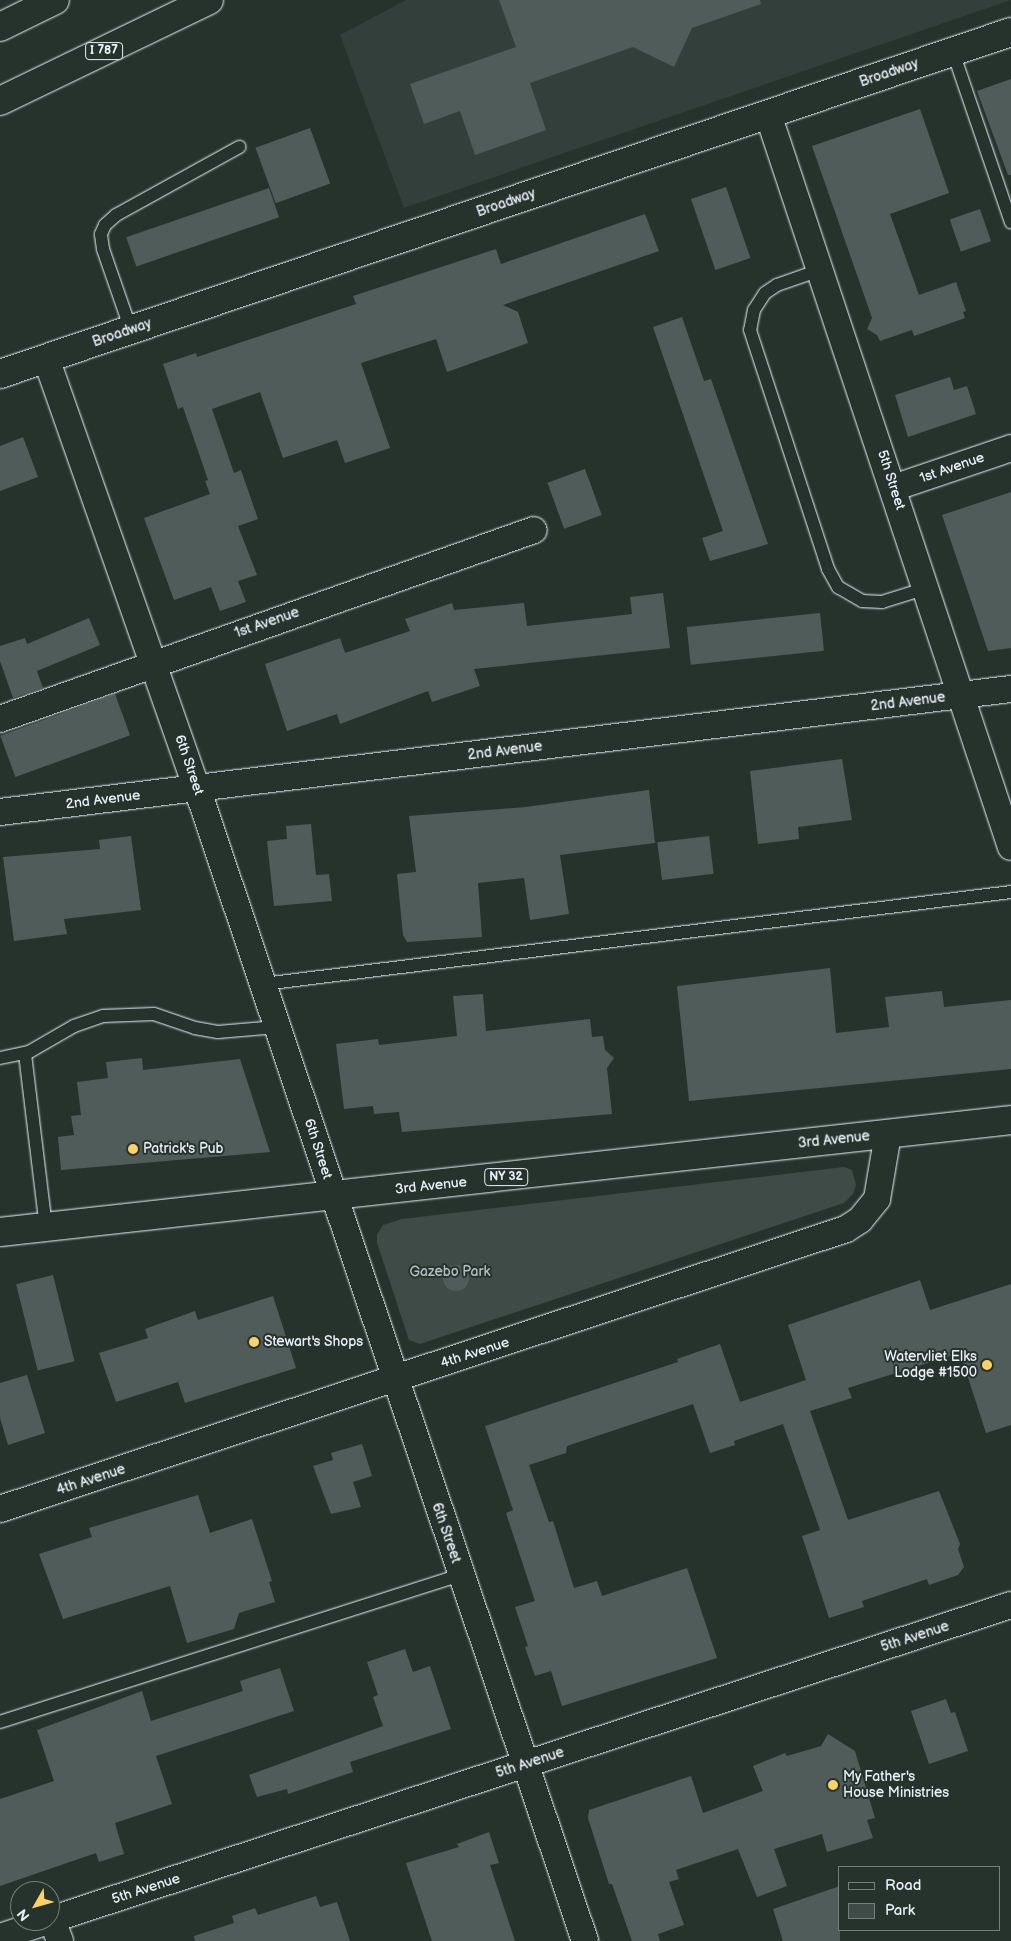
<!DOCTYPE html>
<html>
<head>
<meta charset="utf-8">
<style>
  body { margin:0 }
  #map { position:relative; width:1011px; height:1941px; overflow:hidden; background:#26332d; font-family:"Balsamiq Sans",sans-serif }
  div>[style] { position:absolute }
  .built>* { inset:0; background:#333f3a }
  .green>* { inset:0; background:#3e4b47 }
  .building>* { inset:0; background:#505c59; transform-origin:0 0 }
  .round { border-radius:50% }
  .roads { filter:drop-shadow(0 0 1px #e8f1f8) drop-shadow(0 0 1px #e8f1f8) }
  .lane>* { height:12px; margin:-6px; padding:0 6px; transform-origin:6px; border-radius:6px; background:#26332d }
  .street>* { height:26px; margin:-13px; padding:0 13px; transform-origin:13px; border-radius:13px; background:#26332d }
  .secondary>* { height:28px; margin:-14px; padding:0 14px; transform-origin:14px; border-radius:14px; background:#26332d }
  .primary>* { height:28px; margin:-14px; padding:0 14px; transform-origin:14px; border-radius:14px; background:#26332d }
  .highway>* { height:28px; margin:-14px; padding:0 14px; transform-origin:14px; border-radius:14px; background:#26332d }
  .dots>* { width:14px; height:14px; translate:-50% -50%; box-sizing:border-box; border:2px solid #26332d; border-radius:50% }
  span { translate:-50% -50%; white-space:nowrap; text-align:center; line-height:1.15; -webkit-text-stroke:4px #26332d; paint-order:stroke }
  .shield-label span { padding:1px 4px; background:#26332d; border:1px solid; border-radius:4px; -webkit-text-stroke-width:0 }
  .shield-label { font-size:12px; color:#e8f1f8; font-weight:700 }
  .street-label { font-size:14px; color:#e8f1f8 }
  .poi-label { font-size:14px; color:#e8f1f8 }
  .left { translate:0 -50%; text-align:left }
  .right { translate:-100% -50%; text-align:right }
  .park-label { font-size:14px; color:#b5bfc3 }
  .legend { position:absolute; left:838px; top:1866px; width:162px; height:65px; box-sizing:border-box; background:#26332d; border:1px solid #747f7e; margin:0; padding:6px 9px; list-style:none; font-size:15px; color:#e8f1f8 }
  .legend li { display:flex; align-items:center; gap:10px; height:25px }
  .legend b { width:25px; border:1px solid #747f7e }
  .north { position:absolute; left:10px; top:1881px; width:50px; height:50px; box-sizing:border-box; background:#26332d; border:1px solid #747f7e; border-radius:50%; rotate:232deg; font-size:14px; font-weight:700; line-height:20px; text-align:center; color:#e8f1f8 }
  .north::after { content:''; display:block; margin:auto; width:18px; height:22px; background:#ffd166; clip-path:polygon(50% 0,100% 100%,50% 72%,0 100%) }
</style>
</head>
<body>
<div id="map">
  <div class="built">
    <div style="clip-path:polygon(406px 0,1011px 0,404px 208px,340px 35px)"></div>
  </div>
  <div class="green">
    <div style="clip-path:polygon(844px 1167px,852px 1170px,856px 1185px,853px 1194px,844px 1203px,420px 1344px,409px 1340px,377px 1243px,377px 1235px,383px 1225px,402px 1219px)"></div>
  </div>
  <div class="building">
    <div style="clip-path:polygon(499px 0,760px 0,761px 4px,692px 28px,674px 67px,633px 47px,530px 83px,546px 130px,475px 155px,460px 111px,424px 124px,410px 84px,516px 47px)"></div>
    <div style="clip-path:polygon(1011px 79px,1011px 175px,1008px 175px,977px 91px)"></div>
    <div style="clip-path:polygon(920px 109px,949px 193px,890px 214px,919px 295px,956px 282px,966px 311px,963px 312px,965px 318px,914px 336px,912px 330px,880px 341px,877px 335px,867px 329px,872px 318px,812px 146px)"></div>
    <div style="left:310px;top:128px;width:59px;height:58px;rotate:70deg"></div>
    <div style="left:726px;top:187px;width:75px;height:37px;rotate:71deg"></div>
    <div style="left:269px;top:188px;width:31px;height:151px;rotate:71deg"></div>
    <div style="left:980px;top:209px;width:34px;height:32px;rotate:71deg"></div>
    <div style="clip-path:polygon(645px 214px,659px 251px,503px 305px,518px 312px,528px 343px,447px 372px,436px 339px,361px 363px,390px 448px,345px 463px,337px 440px,283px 458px,260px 392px,212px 409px,234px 473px,241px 470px,258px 519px,238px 526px,257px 575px,238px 581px,246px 602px,220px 611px,211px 587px,174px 600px,144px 518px,210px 494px,205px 481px,208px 480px,183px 407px,178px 409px,163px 364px,196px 353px,197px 357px,356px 304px,353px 296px,496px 249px,501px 264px)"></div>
    <div style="clip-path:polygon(682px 317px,704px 381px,711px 379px,768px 544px,710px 561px,702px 538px,723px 531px,653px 327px)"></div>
    <div style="clip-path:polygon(950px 377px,954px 390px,967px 386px,976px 414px,908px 437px,895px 395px)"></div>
    <div style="clip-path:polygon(23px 437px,38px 477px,0 491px,0 446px)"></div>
    <div style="left:585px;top:469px;width:49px;height:40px;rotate:70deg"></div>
    <div style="clip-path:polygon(1011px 492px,1011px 648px,988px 651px,942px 515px)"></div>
    <div style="clip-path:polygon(663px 593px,670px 648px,474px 669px,480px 686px,432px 702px,428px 691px,340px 724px,337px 714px,287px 731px,265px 664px,340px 638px,345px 653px,410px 631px,405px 619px,452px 603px,454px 610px,524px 603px,527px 626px,632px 614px,630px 597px)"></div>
    <div style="left:820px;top:613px;width:38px;height:134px;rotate:84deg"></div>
    <div style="clip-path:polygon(89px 618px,100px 645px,37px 671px,43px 688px,13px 698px,0 661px,0 646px,25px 638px,27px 644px)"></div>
    <div style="left:115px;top:694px;width:44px;height:122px;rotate:70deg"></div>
    <div style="clip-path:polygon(842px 759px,852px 820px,798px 827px,799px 839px,758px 844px,750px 771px)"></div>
    <div style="clip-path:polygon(649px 790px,655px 843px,560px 855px,569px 914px,530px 920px,524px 878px,478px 883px,482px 937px,407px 942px,403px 935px,397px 874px,416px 872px,409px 816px,526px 807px)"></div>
    <div style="clip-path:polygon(311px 824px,316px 875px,329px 874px,332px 901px,274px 906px,267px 841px,287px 839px,286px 826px)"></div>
    <div style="clip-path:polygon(131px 836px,141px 910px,64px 919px,67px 934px,14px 941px,3px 857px,100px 849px,99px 840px)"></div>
    <div style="left:709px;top:836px;width:38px;height:52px;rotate:83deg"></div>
    <div style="clip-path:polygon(830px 968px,836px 1033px,889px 1027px,885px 997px,942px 991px,944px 1007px,1011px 1000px,1011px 1069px,689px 1101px,677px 986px)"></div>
    <div style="clip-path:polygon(483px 994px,486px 1031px,590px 1019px,592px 1037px,603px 1036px,605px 1050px,614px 1058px,607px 1068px,612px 1114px,402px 1132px,399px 1112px,374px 1114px,373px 1106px,344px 1109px,336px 1044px,378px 1039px,379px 1045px,457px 1036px,453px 996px)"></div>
    <div style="clip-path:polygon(142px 1058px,143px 1070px,240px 1059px,270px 1152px,61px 1170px,58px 1137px,74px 1135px,71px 1116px,81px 1115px,77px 1082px,108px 1078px,106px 1062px)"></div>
    <div class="round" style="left:443px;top:1265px;width:26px;height:26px"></div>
    <div style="left:53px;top:1275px;width:89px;height:38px;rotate:76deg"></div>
    <div style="clip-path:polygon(920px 1280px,930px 1310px,1011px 1284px,1011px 1425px,986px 1433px,960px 1353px,848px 1388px,852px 1398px,810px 1411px,848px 1520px,939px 1491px,960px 1544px,958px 1549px,964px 1567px,958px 1575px,929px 1585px,927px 1579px,862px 1601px,864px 1607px,829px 1618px,802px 1536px,820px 1530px,783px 1424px,734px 1441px,735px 1445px,710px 1453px,693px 1404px,567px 1446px,566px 1453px,529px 1465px,549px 1522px,553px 1521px,574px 1588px,597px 1581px,602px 1596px,687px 1568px,717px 1658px,562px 1706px,551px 1671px,535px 1676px,525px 1647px,528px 1646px,515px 1607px,535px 1601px,506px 1513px,513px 1510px,485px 1426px,678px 1362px,677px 1359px,720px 1344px,740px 1402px,806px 1380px,788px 1325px)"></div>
    <div style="clip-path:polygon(273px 1296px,296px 1368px,185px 1403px,178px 1382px,116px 1402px,99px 1353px,148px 1338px,145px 1329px,195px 1311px,198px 1320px)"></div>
    <div style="clip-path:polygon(27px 1375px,45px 1433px,8px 1445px,0 1418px,0 1383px)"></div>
    <div style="clip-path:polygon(362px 1444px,372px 1476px,353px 1482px,361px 1507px,331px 1514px,313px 1466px,333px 1460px,331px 1453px)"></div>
    <div style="clip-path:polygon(198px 1495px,210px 1533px,252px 1519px,272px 1581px,269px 1582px,275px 1602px,239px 1613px,234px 1629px,187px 1643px,170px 1586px,63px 1619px,39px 1554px,92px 1537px,89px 1528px)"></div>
    <div style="clip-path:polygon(405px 1649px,413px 1672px,430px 1666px,451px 1729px,350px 1762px,353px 1772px,288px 1794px,287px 1789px,257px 1797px,249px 1775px,383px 1726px,373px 1697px,378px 1695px,367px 1662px)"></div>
    <div style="clip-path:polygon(280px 1668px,294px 1711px,156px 1756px,172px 1804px,115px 1823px,124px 1854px,99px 1862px,96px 1853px,0 1886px,0 1799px,54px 1781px,37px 1730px,142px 1691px,151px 1721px,243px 1691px,240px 1681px)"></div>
    <div style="clip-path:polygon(946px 1699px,951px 1713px,955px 1712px,968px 1751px,929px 1764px,911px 1711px)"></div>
    <div style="clip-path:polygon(828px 1734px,855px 1751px,875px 1818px,867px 1820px,873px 1838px,827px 1852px,822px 1834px,774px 1849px,787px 1886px,757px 1897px,738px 1849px,676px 1870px,679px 1879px,669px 1882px,684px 1925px,658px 1934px,660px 1941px,632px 1941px,612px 1884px,609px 1884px,588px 1818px,589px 1810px,691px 1776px,703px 1813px,763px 1791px,753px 1766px,785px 1753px,787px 1756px,821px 1746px)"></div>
    <div style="clip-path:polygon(489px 1832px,499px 1863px,490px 1865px,515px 1941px,432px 1941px,406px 1863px,459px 1847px,457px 1844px)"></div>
    <div style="clip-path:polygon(840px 1886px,840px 1941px,783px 1941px,773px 1909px)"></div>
    <div style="clip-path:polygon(316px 1896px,320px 1907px,337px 1902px,350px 1941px,195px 1941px,194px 1936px,234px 1923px,232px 1916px,255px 1908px,258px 1915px)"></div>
  </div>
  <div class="roads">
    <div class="lane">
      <div style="left:953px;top:52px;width:180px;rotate:71.2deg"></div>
      <div style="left:820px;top:270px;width:46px;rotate:160.8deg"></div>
      <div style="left:777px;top:285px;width:14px;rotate:146deg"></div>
      <div style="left:765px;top:293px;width:20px;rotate:123deg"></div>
      <div style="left:754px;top:310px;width:20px;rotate:101deg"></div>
      <div style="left:750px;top:330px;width:251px;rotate:71.9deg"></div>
      <div style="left:828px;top:569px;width:21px;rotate:61deg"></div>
      <div style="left:838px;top:587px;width:28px;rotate:30deg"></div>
      <div style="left:862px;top:601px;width:20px;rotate:3deg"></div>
      <div style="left:882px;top:602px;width:47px;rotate:-17.3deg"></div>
      <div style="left:131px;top:330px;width:86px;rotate:-109.1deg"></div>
      <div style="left:103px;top:249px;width:15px;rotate:-98deg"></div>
      <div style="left:101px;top:234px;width:10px;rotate:-66deg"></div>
      <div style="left:105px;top:225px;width:15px;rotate:-42deg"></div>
      <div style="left:116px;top:215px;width:141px;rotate:-28.9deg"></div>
      <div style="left:263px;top:984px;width:754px;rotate:-7.01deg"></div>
      <div style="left:25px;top:1054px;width:174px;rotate:83.1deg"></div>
      <div style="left:0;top:1058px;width:30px;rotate:-12deg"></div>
      <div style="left:29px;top:1052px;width:52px;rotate:-30deg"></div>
      <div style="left:74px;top:1026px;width:31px;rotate:-19deg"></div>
      <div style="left:103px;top:1016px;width:51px;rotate:-2.2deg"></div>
      <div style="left:154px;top:1014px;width:43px;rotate:18.9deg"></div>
      <div style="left:195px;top:1028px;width:23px;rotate:10deg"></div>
      <div style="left:218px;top:1032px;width:59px;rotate:-4.8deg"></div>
      <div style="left:0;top:1722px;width:483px;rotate:-17.7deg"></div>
    </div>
    <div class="street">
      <div style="left:768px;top:114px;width:772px;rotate:71.66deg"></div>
      <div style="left:46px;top:358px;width:456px;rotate:70.7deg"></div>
      <div style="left:197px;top:788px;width:1217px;rotate:71.4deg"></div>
      <div style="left:893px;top:488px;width:125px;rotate:-18.7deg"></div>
      <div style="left:0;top:719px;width:566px;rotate:-19.49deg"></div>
      <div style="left:0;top:812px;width:1018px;rotate:-6.94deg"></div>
      <div style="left:0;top:1509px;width:891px;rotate:-18.31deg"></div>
      <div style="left:846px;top:1229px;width:17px;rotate:-33deg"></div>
      <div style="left:860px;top:1220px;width:27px;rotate:-51deg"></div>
      <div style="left:877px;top:1199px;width:66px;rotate:-80.4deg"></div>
      <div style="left:50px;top:1920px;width:1011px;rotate:-18.15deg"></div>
      <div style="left:52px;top:1920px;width:22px;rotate:69deg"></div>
      <div style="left:0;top:1937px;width:51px;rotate:-18.4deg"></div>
    </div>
    <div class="secondary">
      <div style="left:0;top:374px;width:1067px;rotate:-18.69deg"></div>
    </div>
    <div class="primary">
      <div style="left:0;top:1232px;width:1017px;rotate:-6.32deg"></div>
    </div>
    <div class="highway">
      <div style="left:0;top:27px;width:61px;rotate:-26.1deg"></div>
      <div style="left:0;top:101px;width:232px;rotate:-25.8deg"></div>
    </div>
  </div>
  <div class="dots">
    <div style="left:133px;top:1149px;background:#ffd166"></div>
    <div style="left:254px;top:1342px;background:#ffd166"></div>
    <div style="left:987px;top:1365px;background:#ffd166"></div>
    <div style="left:833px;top:1785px;background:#ffd166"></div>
  </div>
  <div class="shield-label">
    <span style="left:104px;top:51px">I 787</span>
    <span style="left:506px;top:1177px">NY 32</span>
  </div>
  <div class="street-label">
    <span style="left:889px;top:73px;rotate:-19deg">Broadway</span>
    <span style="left:506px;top:203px;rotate:-19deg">Broadway</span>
    <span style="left:122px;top:333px;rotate:-19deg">Broadway</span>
    <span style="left:952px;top:468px;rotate:-19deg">1st Avenue</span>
    <span style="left:891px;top:480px;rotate:72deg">5th Street</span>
    <span style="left:267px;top:623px;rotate:-19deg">1st Avenue</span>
    <span style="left:908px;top:702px;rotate:-7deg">2nd Avenue</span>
    <span style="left:505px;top:751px;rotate:-7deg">2nd Avenue</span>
    <span style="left:189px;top:765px;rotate:71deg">6th Street</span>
    <span style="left:103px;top:800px;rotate:-7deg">2nd Avenue</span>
    <span style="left:834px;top:1140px;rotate:-6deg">3rd Avenue</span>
    <span style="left:318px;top:1149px;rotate:72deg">6th Street</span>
    <span style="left:431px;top:1186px;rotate:-6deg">3rd Avenue</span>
    <span style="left:475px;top:1353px;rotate:-18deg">4th Avenue</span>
    <span style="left:91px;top:1480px;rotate:-18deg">4th Avenue</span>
    <span style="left:446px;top:1533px;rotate:71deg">6th Street</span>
    <span style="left:915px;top:1637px;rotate:-18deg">5th Avenue</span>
    <span style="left:530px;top:1763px;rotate:-18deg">5th Avenue</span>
    <span style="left:146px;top:1889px;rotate:-18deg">5th Avenue</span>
  </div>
  <div class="poi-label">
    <span class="left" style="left:143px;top:1149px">Patrick's Pub</span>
    <span class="left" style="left:264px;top:1342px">Stewart's Shops</span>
    <span class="right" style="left:977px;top:1365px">Watervliet Elks<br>Lodge #1500</span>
    <span class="left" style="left:843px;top:1785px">My Father's<br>House Ministries</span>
  </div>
  <div class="park-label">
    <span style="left:450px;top:1272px">Gazebo Park</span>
  </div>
  <ul class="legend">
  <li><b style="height:6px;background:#26332d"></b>Road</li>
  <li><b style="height:14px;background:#3e4b47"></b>Park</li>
  </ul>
  <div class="north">N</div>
</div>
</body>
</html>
